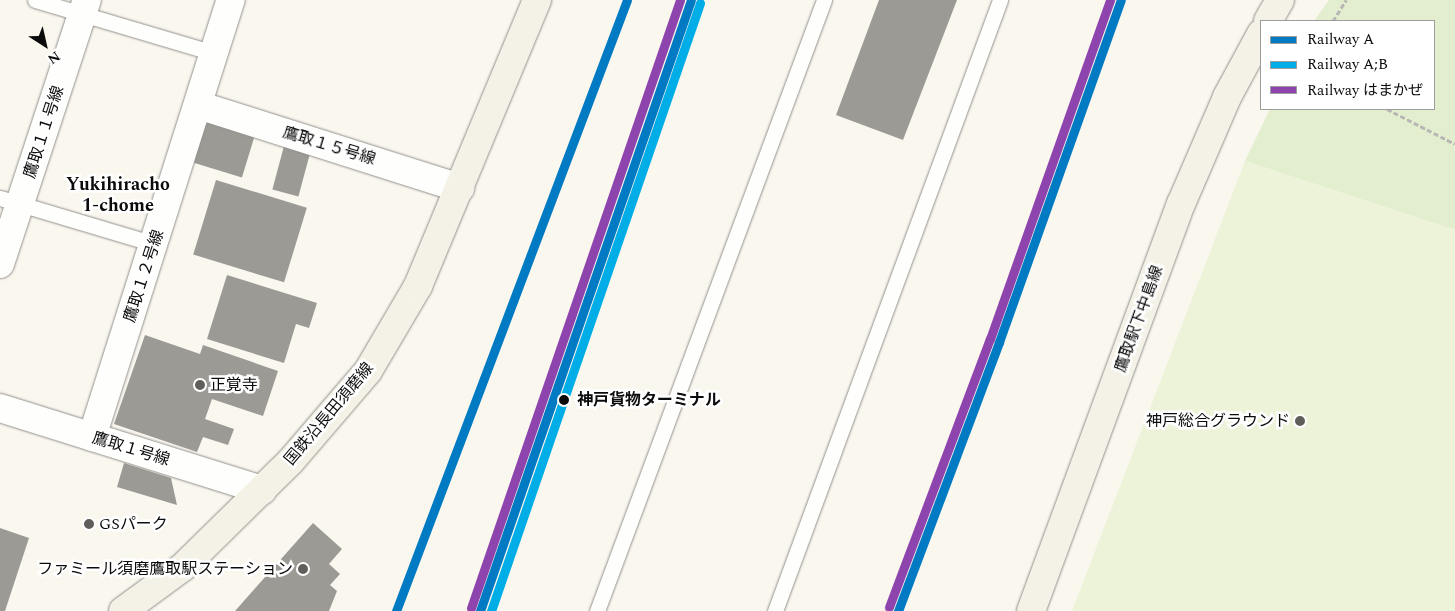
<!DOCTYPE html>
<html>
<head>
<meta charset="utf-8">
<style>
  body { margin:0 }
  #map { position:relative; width:1455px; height:611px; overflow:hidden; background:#faf7ef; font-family:Spectral,"Noto Sans JP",serif }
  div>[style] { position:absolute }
  .green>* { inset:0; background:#e3eecf }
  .pitch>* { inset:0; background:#ecf3d9 }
  .building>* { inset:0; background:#9c9a95; transform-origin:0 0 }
  .path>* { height:3px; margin-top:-1.5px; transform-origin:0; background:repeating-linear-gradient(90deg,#b7b6b5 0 5px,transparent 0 7.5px) }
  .roads { filter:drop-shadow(0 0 1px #93918e) drop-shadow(0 0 1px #93918e) }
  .lane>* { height:15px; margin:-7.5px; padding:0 7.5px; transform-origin:7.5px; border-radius:7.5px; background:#fefefd }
  .street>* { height:28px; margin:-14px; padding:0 14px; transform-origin:14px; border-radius:14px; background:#fefefd }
  .secondary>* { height:28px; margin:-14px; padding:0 14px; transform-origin:14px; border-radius:14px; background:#f4f2e7 }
  .rail-1>* { height:9px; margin:-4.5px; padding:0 4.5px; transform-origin:4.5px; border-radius:4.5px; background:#007ac2 }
  .rail-2>* { height:9px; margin:-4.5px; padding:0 4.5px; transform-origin:4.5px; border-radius:4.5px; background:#01ade7 }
  .rail-3>* { height:9px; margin:-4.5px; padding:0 4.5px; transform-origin:4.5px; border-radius:4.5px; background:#8e44ad }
  .dots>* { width:14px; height:14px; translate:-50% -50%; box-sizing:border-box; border:2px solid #fff; border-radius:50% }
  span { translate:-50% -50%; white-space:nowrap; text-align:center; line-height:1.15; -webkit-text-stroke:5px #fff; paint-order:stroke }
  .street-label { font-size:16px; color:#0b0b0b }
  .poi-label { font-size:16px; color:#0b0b0b }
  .left { translate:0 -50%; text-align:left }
  .right { translate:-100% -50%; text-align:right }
  .stop-label { font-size:16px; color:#0b0b0b; font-weight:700 }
  .neighbourhood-label { font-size:18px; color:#0b0b0b; font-weight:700 }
  .legend { position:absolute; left:1260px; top:20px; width:175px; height:90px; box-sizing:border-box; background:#fff; border:1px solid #9d9d9d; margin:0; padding:6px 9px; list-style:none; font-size:15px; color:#0b0b0b }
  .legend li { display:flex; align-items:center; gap:10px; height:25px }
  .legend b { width:25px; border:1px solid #9d9d9d }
  .north { position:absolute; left:20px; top:20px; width:50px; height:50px; -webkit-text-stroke:4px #fff; paint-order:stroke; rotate:145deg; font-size:14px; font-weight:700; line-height:20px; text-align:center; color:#0b0b0b }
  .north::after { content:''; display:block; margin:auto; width:18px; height:22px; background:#0b0b0b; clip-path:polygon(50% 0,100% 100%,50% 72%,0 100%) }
</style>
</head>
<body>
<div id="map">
  <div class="green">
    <div style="clip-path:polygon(1329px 0,1455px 0,1455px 230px,1245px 161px,1270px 109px,1434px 109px,1434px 21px,1314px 21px)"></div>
  </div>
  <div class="pitch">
    <div style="clip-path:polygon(1245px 161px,1455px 230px,1455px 611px,1072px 611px)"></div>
  </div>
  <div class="building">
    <div style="clip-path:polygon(879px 0,957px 0,903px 140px,836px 115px)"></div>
    <div style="left:205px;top:117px;width:53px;height:47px;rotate:17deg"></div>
    <div style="left:284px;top:146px;width:27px;height:45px;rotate:15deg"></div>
    <div style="left:216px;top:180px;width:95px;height:78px;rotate:17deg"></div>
    <div style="clip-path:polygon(227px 275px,317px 303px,309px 328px,296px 324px,284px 363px,207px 339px)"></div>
    <div style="clip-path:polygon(145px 335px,200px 354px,203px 345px,278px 371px,263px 416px,212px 399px,205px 419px,234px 429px,228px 445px,203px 437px,197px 452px,114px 424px)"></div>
    <div style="clip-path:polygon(124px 463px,171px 478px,177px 505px,117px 487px)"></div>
    <div style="clip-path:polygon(313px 523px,342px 549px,329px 564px,340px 574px,330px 585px,337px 591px,329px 611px,235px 611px)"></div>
    <div style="clip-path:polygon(0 528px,29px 538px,5px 611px,0 611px)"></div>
  </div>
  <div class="path">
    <div style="left:1333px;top:21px;width:25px;rotate:-58deg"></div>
    <div style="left:1387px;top:109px;width:76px;rotate:27.2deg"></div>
  </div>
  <div class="roads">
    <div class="lane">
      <div style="left:35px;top:0;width:187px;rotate:16.5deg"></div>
      <div style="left:0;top:198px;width:161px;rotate:16.6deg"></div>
      <div style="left:597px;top:611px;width:652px;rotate:-69.62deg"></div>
      <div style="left:775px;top:611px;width:651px;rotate:-69.78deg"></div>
    </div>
    <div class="street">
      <div style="left:198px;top:105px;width:275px;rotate:17.6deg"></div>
      <div style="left:0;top:264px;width:278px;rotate:-71.8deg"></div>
      <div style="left:0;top:408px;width:275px;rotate:17.4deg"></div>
      <div style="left:92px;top:437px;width:459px;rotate:-72.4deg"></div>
    </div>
    <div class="secondary">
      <div style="left:1268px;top:21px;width:24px;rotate:-60deg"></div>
      <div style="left:123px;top:611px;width:74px;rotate:-36.3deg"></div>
      <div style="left:183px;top:567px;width:150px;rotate:-44.5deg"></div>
      <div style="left:290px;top:462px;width:120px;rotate:-49.4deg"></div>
      <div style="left:368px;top:371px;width:99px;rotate:-59.5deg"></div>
      <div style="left:418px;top:286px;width:310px;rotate:-67.4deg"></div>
      <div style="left:1031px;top:611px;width:434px;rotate:-69.8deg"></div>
      <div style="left:1181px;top:204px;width:116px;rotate:-66.7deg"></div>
      <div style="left:1227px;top:97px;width:72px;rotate:-61.6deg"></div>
    </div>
  </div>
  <div class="rail-1">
    <div style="left:396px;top:611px;width:653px;rotate:-69.29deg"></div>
    <div style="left:480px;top:611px;width:646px;rotate:-70.95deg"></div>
    <div style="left:898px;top:611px;width:287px;rotate:-69.4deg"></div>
    <div style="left:999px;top:342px;width:363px;rotate:-70.4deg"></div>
  </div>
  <div class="rail-2">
    <div style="left:491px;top:611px;width:643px;rotate:-71.03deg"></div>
  </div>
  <div class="rail-3">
    <div style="left:889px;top:607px;width:286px;rotate:-69.4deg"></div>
    <div style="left:990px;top:339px;width:360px;rotate:-70.5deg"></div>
    <div style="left:471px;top:608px;width:643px;rotate:-71.03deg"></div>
  </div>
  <div class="dots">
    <div style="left:200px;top:385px;background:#5f5e5b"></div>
    <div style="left:564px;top:400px;background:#0b0b0b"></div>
    <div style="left:1300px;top:421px;background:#5f5e5b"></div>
    <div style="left:89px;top:524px;background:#5f5e5b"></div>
    <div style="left:303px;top:569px;background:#5f5e5b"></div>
  </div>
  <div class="street-label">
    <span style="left:44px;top:132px;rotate:-72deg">鷹取１１号線</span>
    <span style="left:329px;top:146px;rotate:17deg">鷹取１５号線</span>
    <span style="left:144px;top:276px;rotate:-72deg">鷹取１２号線</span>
    <span style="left:1139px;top:319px;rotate:-70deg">鷹取駅下中島線</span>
    <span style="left:329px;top:414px;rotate:-50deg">国鉄沿長田須磨線</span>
    <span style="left:131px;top:449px;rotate:17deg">鷹取１号線</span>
  </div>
  <div class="poi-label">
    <span class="left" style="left:210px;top:385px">正覚寺</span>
    <span class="right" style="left:1290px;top:421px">神戸総合グラウンド</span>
    <span class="left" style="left:99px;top:524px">GSパーク</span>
    <span class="right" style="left:293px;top:569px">ファミール須磨鷹取駅ステーション</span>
  </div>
  <div class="stop-label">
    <span class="left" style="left:577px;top:400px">神戸貨物ターミナル</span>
  </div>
  <div class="neighbourhood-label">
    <span style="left:118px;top:196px">Yukihiracho<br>1-chome</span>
  </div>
  <ul class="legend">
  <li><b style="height:6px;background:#007ac2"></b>Railway A</li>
  <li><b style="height:6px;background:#01ade7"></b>Railway A;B</li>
  <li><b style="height:6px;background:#8e44ad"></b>Railway はまかぜ</li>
  </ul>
  <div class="north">N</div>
</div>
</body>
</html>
